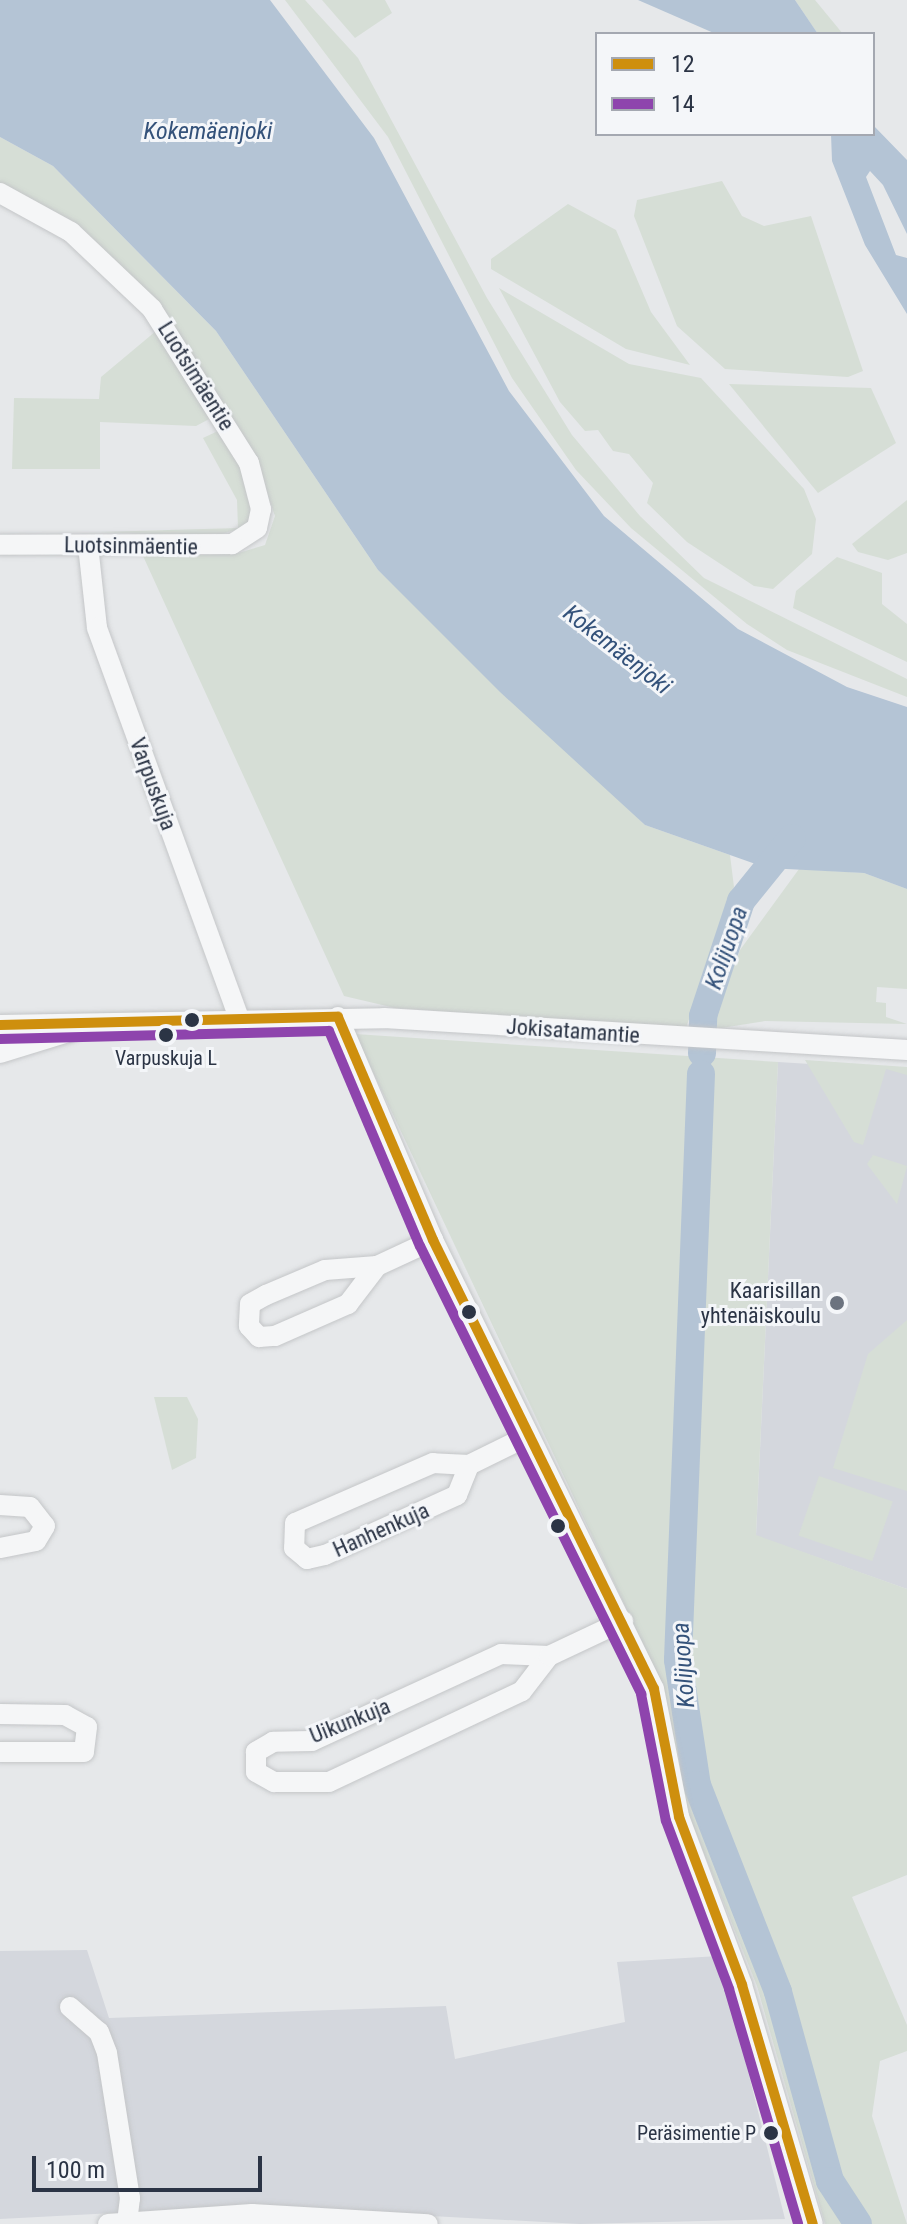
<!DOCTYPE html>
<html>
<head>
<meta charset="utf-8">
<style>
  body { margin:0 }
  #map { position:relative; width:907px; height:2224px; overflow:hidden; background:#e6e8ea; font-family:"Roboto Condensed",sans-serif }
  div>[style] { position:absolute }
  .built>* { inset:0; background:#d4d7dd }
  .green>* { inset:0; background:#d6ded6; transform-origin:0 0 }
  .water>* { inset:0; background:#b4c4d5 }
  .river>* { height:28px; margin:-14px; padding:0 14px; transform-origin:14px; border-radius:14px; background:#b4c4d5 }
  .roads { filter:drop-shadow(0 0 2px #c4c6c8) drop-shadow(0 0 2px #c4c6c8) }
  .minor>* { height:20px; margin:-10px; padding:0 10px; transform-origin:10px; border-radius:10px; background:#f5f6f7 }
  .bus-1>* { height:10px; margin:-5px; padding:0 5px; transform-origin:5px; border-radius:5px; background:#ce8f0e }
  .bus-2>* { height:10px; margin:-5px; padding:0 5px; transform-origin:5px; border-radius:5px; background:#8e44ad }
  .dots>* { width:22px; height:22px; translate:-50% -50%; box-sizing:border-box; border:4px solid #f4f6f9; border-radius:50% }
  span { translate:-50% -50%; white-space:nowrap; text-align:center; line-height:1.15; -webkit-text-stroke:6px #f4f6f9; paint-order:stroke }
  .bus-label { font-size:20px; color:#2b3445 }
  .right { translate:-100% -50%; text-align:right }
  .street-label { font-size:22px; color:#2b3445 }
  .poi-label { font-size:22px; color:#2b3445 }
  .water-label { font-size:24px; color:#34527a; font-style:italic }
  .legend { position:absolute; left:595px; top:32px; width:280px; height:104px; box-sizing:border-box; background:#f4f6f9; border:2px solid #a4a8b1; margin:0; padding:10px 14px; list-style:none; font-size:24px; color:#2b3445 }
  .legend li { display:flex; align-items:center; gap:16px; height:40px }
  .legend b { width:40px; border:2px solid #a4a8b1 }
  .scale { position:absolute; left:32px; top:2156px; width:230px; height:36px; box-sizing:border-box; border:4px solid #2b3445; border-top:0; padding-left:10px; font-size:24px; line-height:28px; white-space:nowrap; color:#2b3445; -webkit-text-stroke:6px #f4f6f9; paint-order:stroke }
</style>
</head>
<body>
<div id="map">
  <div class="built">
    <div style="clip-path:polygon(778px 1062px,907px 1070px,907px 1589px,756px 1536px)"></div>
    <div style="clip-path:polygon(87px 1950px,109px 2018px,446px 2006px,455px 2059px,625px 2022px,617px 1962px,719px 1956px,785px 2219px,580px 2224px,247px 2206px,0 2219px,0 1951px)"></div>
  </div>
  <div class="green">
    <div style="clip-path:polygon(285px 0,305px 0,358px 58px,487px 298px,572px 435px,640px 516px,704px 578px,907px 679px,907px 697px,787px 650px,747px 624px,631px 528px,576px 470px,512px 378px,388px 137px)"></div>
    <div style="clip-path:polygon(322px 0,385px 0,392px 13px,355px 38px)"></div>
    <div style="clip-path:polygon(795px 0,815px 0,843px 34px,818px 34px)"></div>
    <div style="clip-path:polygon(0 137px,53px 166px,216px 331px,378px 570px,645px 825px,730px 855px,734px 887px,686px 1028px,395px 1008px,344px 996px,143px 556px,235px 554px,265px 545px,275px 516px,259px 470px,76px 223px,0 183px)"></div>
    <div style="clip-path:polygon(722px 181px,742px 216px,764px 226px,811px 216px,863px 371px,848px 377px,725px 369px,677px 326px,634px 216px,637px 200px)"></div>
    <div style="clip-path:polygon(568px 204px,616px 230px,651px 312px,690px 365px,626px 349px,491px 269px,491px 259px)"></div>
    <div style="clip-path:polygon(499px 288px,629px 364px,701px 378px,804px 489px,816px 519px,812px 554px,773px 589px,754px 586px,687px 542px,647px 503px,653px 483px,629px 454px,613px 451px,598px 430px,585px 431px,560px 402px)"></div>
    <div style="clip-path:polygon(156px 331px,213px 417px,196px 426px,100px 422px,100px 469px,12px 469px,14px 398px,99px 399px,101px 377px)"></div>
    <div style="clip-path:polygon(729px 384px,871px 388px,896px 443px,818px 493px)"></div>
    <div style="clip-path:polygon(220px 430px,242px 469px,254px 509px,248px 526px,212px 537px,100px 532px,238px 528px,237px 500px,203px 438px)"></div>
    <div style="clip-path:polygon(907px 500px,907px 553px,888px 560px,858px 552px,852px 544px)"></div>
    <div style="clip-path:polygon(837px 557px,882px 573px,882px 604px,907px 624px,907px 662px,793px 608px,796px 591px)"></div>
    <div style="clip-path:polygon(799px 869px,864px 873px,907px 889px,907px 989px,877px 987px,876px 1002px,886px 1003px,886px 1017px,907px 1024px,765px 1021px,709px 1030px,740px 950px)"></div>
    <div style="clip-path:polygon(355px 1034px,778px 1062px,756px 1535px,907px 1589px,907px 1875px,852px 1897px,907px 2025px,907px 2051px,880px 2061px,872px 2116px,907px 2224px,825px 2224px,757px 1986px,688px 1813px,660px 1680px)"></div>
    <div style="clip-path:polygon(805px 1060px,907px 1067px,907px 1075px,886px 1069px,863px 1145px,854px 1142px)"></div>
    <div style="clip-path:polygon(873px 1155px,907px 1166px,897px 1204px,867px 1164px)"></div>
    <div style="clip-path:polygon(907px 1320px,907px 1491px,833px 1468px,868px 1354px)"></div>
    <div style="clip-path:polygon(154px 1397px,187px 1397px,198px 1419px,196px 1458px,172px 1470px)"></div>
    <div style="left:819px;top:1476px;width:78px;height:63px;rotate:19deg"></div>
  </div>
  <div class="water">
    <div style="clip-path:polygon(0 0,270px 0,374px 138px,509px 391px,604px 516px,738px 629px,847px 687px,907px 707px,907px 889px,864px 873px,767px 868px,645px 825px,500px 692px,378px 570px,216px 331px,53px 166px,0 137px)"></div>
    <div style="clip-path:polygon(638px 0,795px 0,818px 34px,716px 34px)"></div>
    <div style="clip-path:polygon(873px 125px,907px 160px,907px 234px,883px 185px,870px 171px,866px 177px,896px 255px,907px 258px,907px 314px,865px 245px,832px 161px,831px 134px,873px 134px)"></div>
  </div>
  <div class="river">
    <div style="left:702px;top:1053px;width:37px;rotate:-88deg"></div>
    <div style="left:703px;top:1016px;width:121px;rotate:-71.7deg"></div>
    <div style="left:741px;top:901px;width:81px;rotate:-51deg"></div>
    <div style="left:701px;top:1074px;width:586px;rotate:92.25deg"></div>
    <div style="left:678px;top:1660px;width:126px;rotate:81.4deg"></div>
    <div style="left:697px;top:1785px;width:222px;rotate:68.6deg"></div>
    <div style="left:778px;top:1992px;width:196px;rotate:74.6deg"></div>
    <div style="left:830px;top:2181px;width:51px;rotate:56.9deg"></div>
  </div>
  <div class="roads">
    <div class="minor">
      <div style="left:0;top:193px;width:81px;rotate:28.8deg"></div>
      <div style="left:71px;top:232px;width:112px;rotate:43.5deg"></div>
      <div style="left:152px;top:309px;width:182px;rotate:57.8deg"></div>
      <div style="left:249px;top:463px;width:48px;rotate:75.4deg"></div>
      <div style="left:261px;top:509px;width:19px;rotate:102deg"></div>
      <div style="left:257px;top:528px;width:30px;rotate:147deg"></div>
      <div style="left:232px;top:544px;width:232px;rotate:179.8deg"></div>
      <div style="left:88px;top:545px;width:83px;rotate:83.8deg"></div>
      <div style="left:97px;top:628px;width:416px;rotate:70deg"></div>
      <div style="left:338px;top:1017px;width:242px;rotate:66.9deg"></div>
      <div style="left:433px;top:1240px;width:500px;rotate:63.79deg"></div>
      <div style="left:654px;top:1689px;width:130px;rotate:78.9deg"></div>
      <div style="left:679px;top:1817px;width:179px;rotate:69.4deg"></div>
      <div style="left:742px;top:1985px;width:249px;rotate:73.5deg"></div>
      <div style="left:0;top:1025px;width:384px;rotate:-1deg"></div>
      <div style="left:384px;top:1018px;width:524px;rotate:3.5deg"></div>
      <div style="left:0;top:1053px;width:74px;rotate:-17.2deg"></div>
      <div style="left:377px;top:1266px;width:52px;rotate:175.6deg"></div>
      <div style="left:325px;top:1270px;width:64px;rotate:157deg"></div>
      <div style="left:266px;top:1295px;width:18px;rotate:151deg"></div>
      <div style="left:250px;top:1304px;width:22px;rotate:93deg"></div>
      <div style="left:249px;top:1326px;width:15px;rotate:48deg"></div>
      <div style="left:259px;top:1337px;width:16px;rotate:-4deg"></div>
      <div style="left:275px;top:1336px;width:80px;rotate:-23.7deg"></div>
      <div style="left:348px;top:1304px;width:48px;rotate:-52.7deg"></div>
      <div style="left:377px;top:1266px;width:62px;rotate:-24.9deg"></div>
      <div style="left:469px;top:1465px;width:36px;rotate:-177deg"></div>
      <div style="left:433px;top:1463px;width:150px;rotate:156.5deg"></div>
      <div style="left:295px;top:1523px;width:25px;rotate:92deg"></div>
      <div style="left:294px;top:1548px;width:17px;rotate:40deg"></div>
      <div style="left:307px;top:1559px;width:18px;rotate:-13deg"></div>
      <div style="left:325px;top:1555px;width:145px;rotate:-24.4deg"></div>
      <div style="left:457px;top:1495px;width:32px;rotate:-68deg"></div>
      <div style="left:469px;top:1465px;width:64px;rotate:-26.2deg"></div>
      <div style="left:0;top:1505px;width:30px;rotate:4deg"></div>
      <div style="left:30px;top:1507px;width:24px;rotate:52deg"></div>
      <div style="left:45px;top:1526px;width:17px;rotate:121deg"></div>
      <div style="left:36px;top:1541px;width:37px;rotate:169deg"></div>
      <div style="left:549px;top:1656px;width:48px;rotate:-177.6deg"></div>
      <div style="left:501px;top:1654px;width:208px;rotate:155.3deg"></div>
      <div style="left:312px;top:1741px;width:39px;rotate:179deg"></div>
      <div style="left:273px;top:1742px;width:20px;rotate:150deg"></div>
      <div style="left:256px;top:1752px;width:20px;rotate:90deg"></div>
      <div style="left:256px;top:1772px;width:21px;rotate:29deg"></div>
      <div style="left:274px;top:1782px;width:55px"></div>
      <div style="left:329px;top:1782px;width:213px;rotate:-25.2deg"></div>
      <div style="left:522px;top:1691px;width:44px;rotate:-52.4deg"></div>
      <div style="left:549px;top:1656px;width:82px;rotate:-25.3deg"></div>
      <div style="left:0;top:1714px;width:65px;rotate:0.9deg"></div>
      <div style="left:65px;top:1715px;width:25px;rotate:29deg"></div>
      <div style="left:87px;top:1727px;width:25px;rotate:97deg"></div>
      <div style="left:84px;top:1752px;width:84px;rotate:180deg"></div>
      <div style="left:70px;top:2007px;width:38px;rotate:41deg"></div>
      <div style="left:99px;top:2032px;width:22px;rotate:69deg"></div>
      <div style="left:107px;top:2053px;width:147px;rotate:81deg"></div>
      <div style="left:130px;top:2198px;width:26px;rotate:97deg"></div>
      <div style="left:108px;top:2224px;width:144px;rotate:-4deg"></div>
      <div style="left:252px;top:2214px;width:176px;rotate:3.3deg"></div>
    </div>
  </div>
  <div class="bus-1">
    <div style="left:0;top:1025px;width:338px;rotate:-1.4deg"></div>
    <div style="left:338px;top:1017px;width:242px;rotate:66.9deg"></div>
    <div style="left:433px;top:1240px;width:500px;rotate:63.79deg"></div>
    <div style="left:654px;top:1689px;width:130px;rotate:78.9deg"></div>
    <div style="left:679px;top:1817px;width:179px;rotate:69.4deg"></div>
    <div style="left:742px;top:1985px;width:249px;rotate:73.5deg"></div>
  </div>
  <div class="bus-2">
    <div style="left:0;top:1039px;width:329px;rotate:-1.4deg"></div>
    <div style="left:329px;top:1031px;width:233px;rotate:67.1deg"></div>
    <div style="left:420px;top:1246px;width:500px;rotate:63.7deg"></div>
    <div style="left:641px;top:1694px;width:129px;rotate:78.9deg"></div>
    <div style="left:666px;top:1821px;width:179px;rotate:69.4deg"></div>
    <div style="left:729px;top:1989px;width:245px;rotate:73.6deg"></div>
  </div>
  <div class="dots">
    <div style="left:192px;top:1020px;background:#2b3445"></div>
    <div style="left:166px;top:1035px;background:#2b3445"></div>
    <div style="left:837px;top:1303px;background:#6c737f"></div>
    <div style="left:469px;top:1312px;background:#2b3445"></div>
    <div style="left:558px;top:1526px;background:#2b3445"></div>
    <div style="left:771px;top:2133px;background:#2b3445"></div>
  </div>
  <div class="bus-label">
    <span style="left:166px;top:1058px">Varpuskuja L</span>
    <span class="right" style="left:756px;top:2133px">Peräsimentie P</span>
  </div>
  <div class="street-label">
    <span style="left:196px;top:376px;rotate:58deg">Luotsimäentie</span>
    <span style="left:131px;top:546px;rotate:1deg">Luotsinmäentie</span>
    <span style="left:153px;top:784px;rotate:70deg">Varpuskuja</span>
    <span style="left:573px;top:1031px;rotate:4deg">Jokisatamantie</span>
    <span style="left:381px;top:1530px;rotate:-24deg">Hanhenkuja</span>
    <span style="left:350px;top:1721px;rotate:-22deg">Uikunkuja</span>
  </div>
  <div class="poi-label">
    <span class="right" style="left:821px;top:1303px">Kaarisillan<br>yhtenäiskoulu</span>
  </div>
  <div class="water-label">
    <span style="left:208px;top:132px">Kokemäenjoki</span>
    <span style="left:617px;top:650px;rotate:38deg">Kokemäenjoki</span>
    <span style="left:727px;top:948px;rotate:-71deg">Kolijuopa</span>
    <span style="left:684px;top:1665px;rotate:-94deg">Kolijuopa</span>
  </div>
  <ul class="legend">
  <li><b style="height:10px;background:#ce8f0e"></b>12</li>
  <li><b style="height:10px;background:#8e44ad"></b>14</li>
  </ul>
  <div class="scale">100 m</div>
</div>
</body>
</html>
